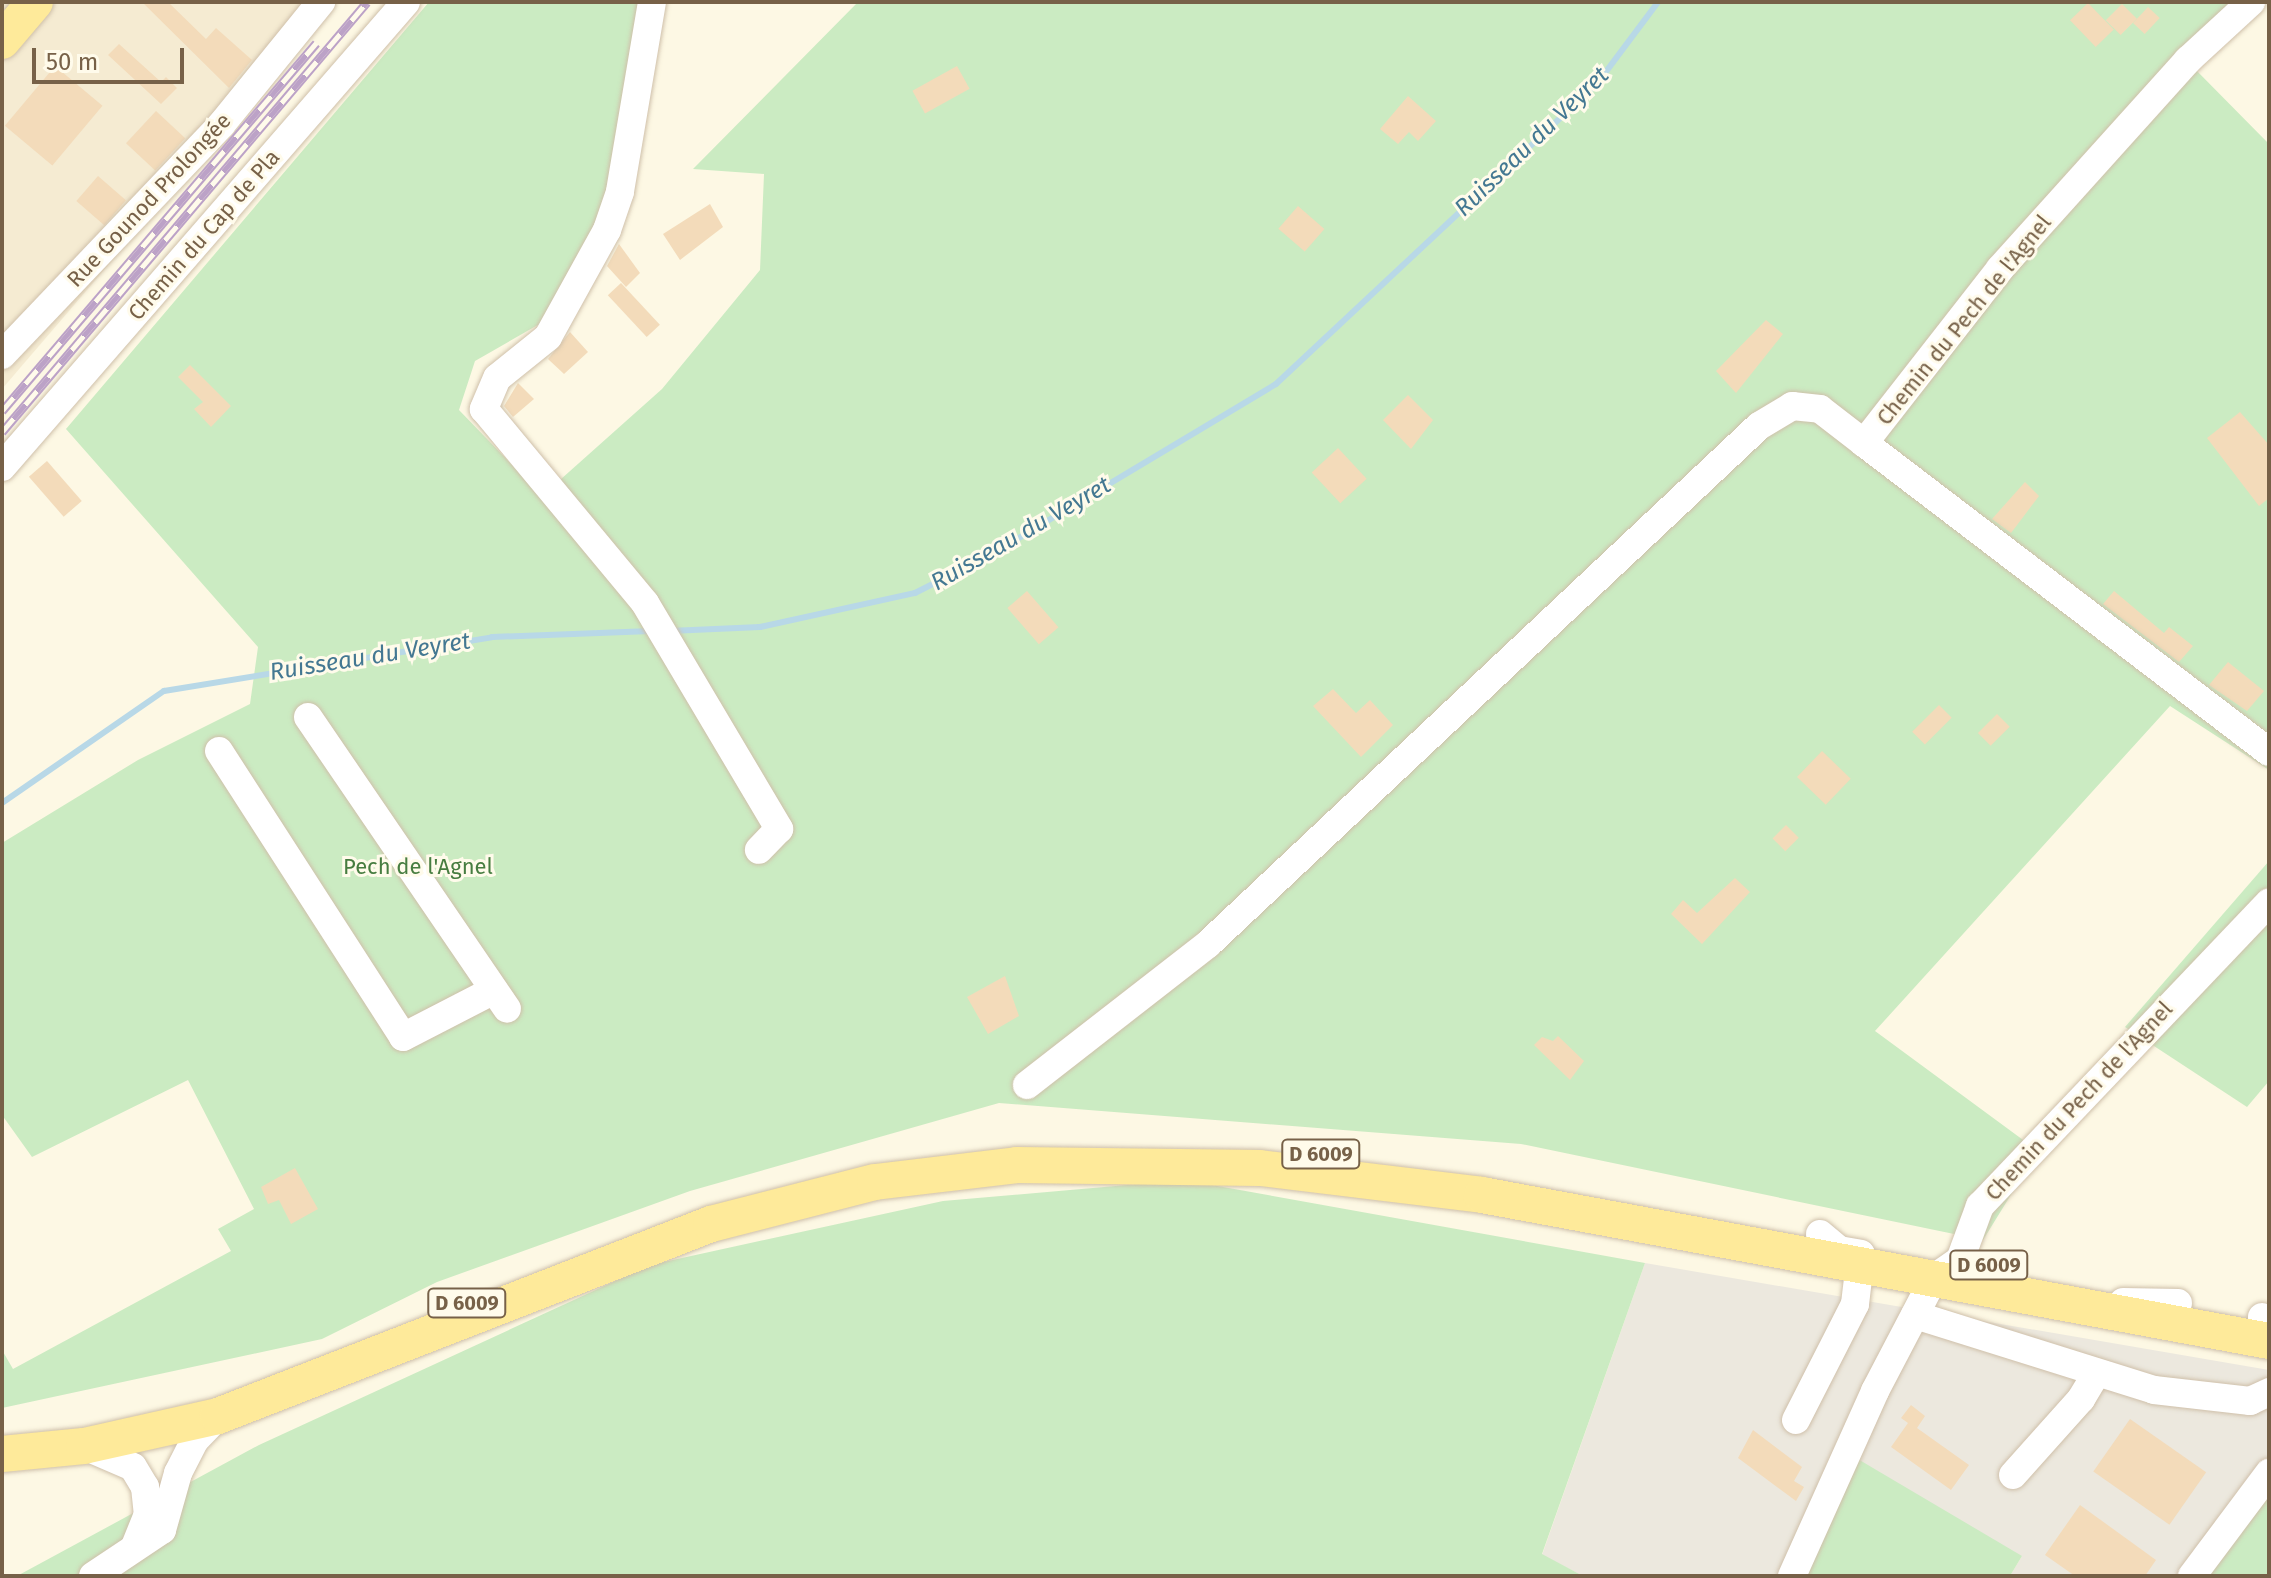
<!DOCTYPE html>
<html>
<head>
<meta charset="utf-8">
<style>
  body { margin:0 }
  #map { position:relative; width:2271px; height:1578px; overflow:hidden; background:#fdf8e4; font-family:"Fira Sans",sans-serif }
  div>[style] { position:absolute }
  .residential>* { inset:0; background:#f5ebd2 }
  .industrial>* { inset:0; background:#ece8de }
  .green>* { inset:0; background:#cbebc2 }
  .stream>* { height:6px; margin:-3px; padding:0 3px; transform-origin:3px; border-radius:3px; background:#b8d8e7 }
  .building>* { inset:0; background:#f3dbba; transform-origin:0 0 }
  .roads { filter:drop-shadow(0 0 2px #cfc0aa) drop-shadow(0 0 2px #cfc0aa) }
  .minor>* { height:28px; margin:-14px; padding:0 14px; transform-origin:14px; border-radius:14px; background:#fff }
  .major>* { height:36px; margin:-18px; padding:0 18px; transform-origin:18px; border-radius:18px; background:#feea9a }
  .rail>* { height:9px; margin-top:-4.5px; transform-origin:0; background:repeating-linear-gradient(90deg,#fffbeb 0 18px,#bca2c7 0 36px); box-sizing:border-box; border-block:2px solid #bca2c7 }
  span { translate:-50% -50%; white-space:nowrap; text-align:center; line-height:1.15; -webkit-text-stroke:6px #fffbeb; paint-order:stroke }
  .shield-label span { padding:2px 6px; background:#fffbeb; border:2px solid; border-radius:6px; -webkit-text-stroke-width:0 }
  .shield-label { font-size:20px; color:#776148; font-weight:700 }
  .street-label { font-size:22px; color:#776148 }
  .park-label { font-size:22px; color:#477d40 }
  .water-label { font-size:24px; color:#447892; font-style:italic }
  .frame { position:absolute; inset:0; border:4px solid #776148; pointer-events:none }
  .scale { position:absolute; left:32px; top:48px; width:152px; height:36px; box-sizing:border-box; border:4px solid #776148; border-top:0; padding-left:10px; font-size:24px; line-height:28px; white-space:nowrap; color:#776148; -webkit-text-stroke:6px #fffbeb; paint-order:stroke }
</style>
</head>
<body>
<div id="map">
  <div class="residential">
    <div style="clip-path:polygon(2px 2px,334px 2px,2px 389px)"></div>
  </div>
  <div class="industrial">
    <div style="clip-path:polygon(1645px 1263px,2269px 1370px,2269px 1487px,2209px 1576px,2010px 1576px,2022px 1556px,1805px 1576px,1583px 1576px,1542px 1555px)"></div>
  </div>
  <div class="green">
    <div style="clip-path:polygon(429px 2px,641px 2px,614px 199px,543px 322px,475px 361px,459px 410px,542px 496px,662px 389px,760px 270px,764px 174px,693px 169px,858px 2px,2247px 2px,2192px 66px,2269px 144px,2269px 770px,2170px 706px,1875px 1031px,2038px 1151px,1983px 1240px,1521px 1144px,999px 1103px,690px 1191px,437px 1282px,322px 1339px,2px 1408px,2px 1350px,13px 1369px,231px 1251px,218px 1229px,254px 1209px,188px 1080px,32px 1157px,2px 1115px,2px 843px,138px 760px,250px 704px,258px 647px,66px 429px)"></div>
    <div style="clip-path:polygon(2269px 861px,2269px 1081px,2247px 1107px,2125px 1027px)"></div>
    <div style="clip-path:polygon(1184px 1180px,1645px 1263px,1542px 1554px,1583px 1576px,17px 1576px,259px 1445px,650px 1265px,943px 1201px)"></div>
    <div style="clip-path:polygon(1851px 1455px,2022px 1556px,2010px 1576px,1805px 1576px)"></div>
    <div style="clip-path:polygon(2269px 1487px,2269px 1576px,2209px 1576px)"></div>
  </div>
  <div class="stream">
    <div style="left:670px;top:631px;width:90px;rotate:-2.5deg"></div>
    <div style="left:760px;top:627px;width:159px;rotate:-12.4deg"></div>
    <div style="left:915px;top:593px;width:86px;rotate:-26.9deg"></div>
    <div style="left:992px;top:554px;width:331px;rotate:-30.9deg"></div>
    <div style="left:1276px;top:384px;width:438px;rotate:-43.1deg"></div>
    <div style="left:1596px;top:85px;width:104px;rotate:-53.2deg"></div>
    <div style="left:2px;top:803px;width:197px;rotate:-34.7deg"></div>
    <div style="left:164px;top:691px;width:332px;rotate:-9.3deg"></div>
    <div style="left:492px;top:637px;width:159px;rotate:-2.2deg"></div>
  </div>
  <div class="building">
    <div style="clip-path:polygon(142px 2px,168px 2px,206px 39px,216px 28px,252px 60px,229px 88px)"></div>
    <div style="left:2088px;top:3px;width:37px;height:25px;rotate:46deg"></div>
    <div style="left:2122px;top:4px;width:21px;height:23px;rotate:45deg"></div>
    <div style="left:2148px;top:7px;width:16px;height:22px;rotate:43deg"></div>
    <div style="clip-path:polygon(119px 44px,161px 82px,166px 77px,177px 88px,161px 104px,108px 55px)"></div>
    <div style="left:55px;top:66px;width:62px;height:78px;rotate:40deg"></div>
    <div style="left:957px;top:66px;width:26px;height:51px;rotate:61deg"></div>
    <div style="clip-path:polygon(1408px 96px,1436px 121px,1418px 141px,1409px 132px,1398px 144px,1380px 129px)"></div>
    <div style="left:156px;top:111px;width:40px;height:44px;rotate:43deg"></div>
    <div style="left:98px;top:176px;width:37px;height:33px;rotate:41deg"></div>
    <div style="clip-path:polygon(710px 204px,723px 227px,680px 260px,663px 234px)"></div>
    <div style="left:1298px;top:206px;width:35px;height:30px;rotate:41deg"></div>
    <div style="clip-path:polygon(619px 244px,640px 273px,626px 287px,607px 266px)"></div>
    <div style="left:621px;top:283px;width:57px;height:18px;rotate:47deg"></div>
    <div style="clip-path:polygon(1766px 320px,1783px 334px,1736px 393px,1716px 371px)"></div>
    <div style="clip-path:polygon(570px 332px,588px 352px,564px 374px,548px 359px)"></div>
    <div style="clip-path:polygon(190px 365px,231px 406px,211px 427px,194px 409px,203px 402px,178px 377px)"></div>
    <div style="clip-path:polygon(518px 383px,534px 399px,513px 417px,504px 406px)"></div>
    <div style="clip-path:polygon(1408px 395px,1433px 420px,1411px 449px,1383px 420px)"></div>
    <div style="clip-path:polygon(2240px 412px,2269px 445px,2269px 498px,2259px 506px,2207px 438px)"></div>
    <div style="left:1338px;top:448px;width:42px;height:36px;rotate:47deg"></div>
    <div style="left:47px;top:461px;width:53px;height:24px;rotate:49deg"></div>
    <div style="clip-path:polygon(2025px 482px,2039px 496px,2011px 533px,1992px 519px)"></div>
    <div style="left:1027px;top:591px;width:48px;height:26px;rotate:49deg"></div>
    <div style="clip-path:polygon(2114px 591px,2164px 633px,2169px 627px,2193px 646px,2179px 662px,2103px 604px)"></div>
    <div style="clip-path:polygon(2228px 662px,2264px 691px,2247px 711px,2209px 685px)"></div>
    <div style="clip-path:polygon(1333px 689px,1356px 713px,1370px 700px,1393px 725px,1361px 757px,1313px 706px)"></div>
    <div style="left:1939px;top:705px;width:18px;height:38px;rotate:45deg"></div>
    <div style="left:1997px;top:714px;width:18px;height:27px;rotate:45deg"></div>
    <div style="left:1822px;top:751px;width:40px;height:36px;rotate:44deg"></div>
    <div style="left:1786px;top:825px;width:18px;height:19px;rotate:45deg"></div>
    <div style="clip-path:polygon(1735px 878px,1750px 892px,1702px 944px,1671px 914px,1683px 900px,1697px 913px)"></div>
    <div style="clip-path:polygon(1005px 976px,1019px 1016px,988px 1034px,967px 997px)"></div>
    <div style="clip-path:polygon(1558px 1036px,1584px 1061px,1570px 1080px,1534px 1045px,1542px 1037px,1553px 1041px)"></div>
    <div style="clip-path:polygon(295px 1168px,318px 1209px,291px 1224px,279px 1200px,268px 1204px,261px 1187px)"></div>
    <div style="clip-path:polygon(1911px 1405px,1925px 1416px,1917px 1428px,1969px 1465px,1951px 1490px,1891px 1447px,1908px 1423px,1901px 1418px)"></div>
    <div style="left:2130px;top:1419px;width:93px;height:64px;rotate:35deg"></div>
    <div style="clip-path:polygon(1753px 1430px,1802px 1467px,1794px 1481px,1804px 1487px,1796px 1501px,1738px 1458px)"></div>
    <div style="clip-path:polygon(2080px 1505px,2156px 1560px,2145px 1576px,2075px 1576px,2045px 1555px)"></div>
  </div>
  <div class="roads">
    <div class="minor">
      <div style="left:652px;top:2px;width:193px;rotate:99.6deg"></div>
      <div style="left:620px;top:192px;width:40px;rotate:108.9deg"></div>
      <div style="left:607px;top:230px;width:122px;rotate:118.9deg"></div>
      <div style="left:548px;top:337px;width:65px;rotate:141.2deg"></div>
      <div style="left:497px;top:378px;width:34px;rotate:113deg"></div>
      <div style="left:484px;top:409px;width:252px;rotate:50.3deg"></div>
      <div style="left:645px;top:603px;width:263px;rotate:59.3deg"></div>
      <div style="left:779px;top:829px;width:29px;rotate:134deg"></div>
      <div style="left:2251px;top:2px;width:86px;rotate:137.4deg"></div>
      <div style="left:2188px;top:60px;width:281px;rotate:132deg"></div>
      <div style="left:2000px;top:269px;width:221px;rotate:128deg"></div>
      <div style="left:1864px;top:443px;width:509px;rotate:37.34deg"></div>
      <div style="left:2px;top:355px;width:318px;rotate:-46.4deg"></div>
      <div style="left:221px;top:125px;width:159px;rotate:-50.9deg"></div>
      <div style="left:2px;top:467px;width:616px;rotate:-49.02deg"></div>
      <div style="left:308px;top:717px;width:353px;rotate:55.7deg"></div>
      <div style="left:219px;top:751px;width:340px;rotate:57.2deg"></div>
      <div style="left:403px;top:1037px;width:102px;rotate:-27.3deg"></div>
      <div style="left:1027px;top:1085px;width:229px;rotate:-37.9deg"></div>
      <div style="left:1208px;top:944px;width:756px;rotate:-43.23deg"></div>
      <div style="left:1759px;top:426px;width:39px;rotate:-31deg"></div>
      <div style="left:1792px;top:406px;width:28px;rotate:6deg"></div>
      <div style="left:1820px;top:409px;width:56px;rotate:37.7deg"></div>
      <div style="left:1820px;top:1234px;width:25px;rotate:40deg"></div>
      <div style="left:1839px;top:1250px;width:22px;rotate:10deg"></div>
      <div style="left:2123px;top:1302px;width:55px;rotate:1deg"></div>
      <div style="left:1915px;top:1315px;width:250px;rotate:17.4deg"></div>
      <div style="left:2154px;top:1390px;width:97px;rotate:6.5deg"></div>
      <div style="left:2250px;top:1401px;width:21px;rotate:-25deg"></div>
      <div style="left:2262px;top:1317px;width:8px;rotate:30deg"></div>
      <div style="left:1796px;top:1420px;width:130px;rotate:-63deg"></div>
      <div style="left:1855px;top:1304px;width:50px;rotate:-83.2deg"></div>
      <div style="left:84px;top:1446px;width:53px;rotate:23.2deg"></div>
      <div style="left:133px;top:1467px;width:23px;rotate:59deg"></div>
      <div style="left:145px;top:1487px;width:27px;rotate:84deg"></div>
      <div style="left:148px;top:1514px;width:35px;rotate:112deg"></div>
      <div style="left:2013px;top:1475px;width:102px;rotate:-48.2deg"></div>
      <div style="left:2081px;top:1399px;width:29px;rotate:-59deg"></div>
      <div style="left:93px;top:1576px;width:83px;rotate:-33.7deg"></div>
      <div style="left:162px;top:1530px;width:59px;rotate:-74.3deg"></div>
      <div style="left:178px;top:1473px;width:37px;rotate:-63deg"></div>
      <div style="left:195px;top:1440px;width:33px;rotate:-46deg"></div>
      <div style="left:1792px;top:1576px;width:203px;rotate:-65.8deg"></div>
      <div style="left:1875px;top:1391px;width:127px;rotate:-62.4deg"></div>
      <div style="left:1934px;top:1278px;width:32px;rotate:-35deg"></div>
      <div style="left:1960px;top:1260px;width:58px;rotate:-69.7deg"></div>
      <div style="left:1980px;top:1206px;width:419px;rotate:-46.4deg"></div>
      <div style="left:2192px;top:1576px;width:129px;rotate:-53.2deg"></div>
    </div>
    <div class="major">
      <div style="left:2px;top:41px;width:51px;rotate:-49.8deg"></div>
      <div style="left:2px;top:1454px;width:82px;rotate:-5.6deg"></div>
      <div style="left:84px;top:1446px;width:137px;rotate:-12.6deg"></div>
      <div style="left:218px;top:1416px;width:529px;rotate:-21.28deg"></div>
      <div style="left:711px;top:1224px;width:169px;rotate:-14.4deg"></div>
      <div style="left:875px;top:1182px;width:143px;rotate:-6.8deg"></div>
      <div style="left:1017px;top:1165px;width:243px;rotate:0.7deg"></div>
      <div style="left:1260px;top:1168px;width:224px;rotate:6.9deg"></div>
      <div style="left:1482px;top:1195px;width:800px;rotate:10.51deg"></div>
    </div>
  </div>
  <div class="rail">
    <div style="left:2px;top:411px;width:484px;rotate:-49.5deg"></div>
    <div style="left:2px;top:432px;width:564px;rotate:-49.67deg"></div>
  </div>
  <div class="shield-label">
    <span style="left:1321px;top:1154px">D 6009</span>
    <span style="left:1989px;top:1265px">D 6009</span>
    <span style="left:467px;top:1303px">D 6009</span>
  </div>
  <div class="street-label">
    <span style="left:149px;top:200px;rotate:-47deg">Rue Gounod Prolongée</span>
    <span style="left:204px;top:235px;rotate:-49deg">Chemin du Cap de Pla</span>
    <span style="left:1964px;top:320px;rotate:-51deg">Chemin du Pech de l'Agnel</span>
    <span style="left:2079px;top:1101px;rotate:-47deg">Chemin du Pech de l'Agnel</span>
  </div>
  <div class="park-label">
    <span style="left:418px;top:867px">Pech de l'Agnel</span>
  </div>
  <div class="water-label">
    <span style="left:1532px;top:142px;rotate:-44deg">Ruisseau du Veyret</span>
    <span style="left:1021px;top:534px;rotate:-30deg">Ruisseau du Veyret</span>
    <span style="left:370px;top:657px;rotate:-9deg">Ruisseau du Veyret</span>
  </div>
  <div class="frame"></div>
  <div class="scale">50 m</div>
</div>
</body>
</html>
